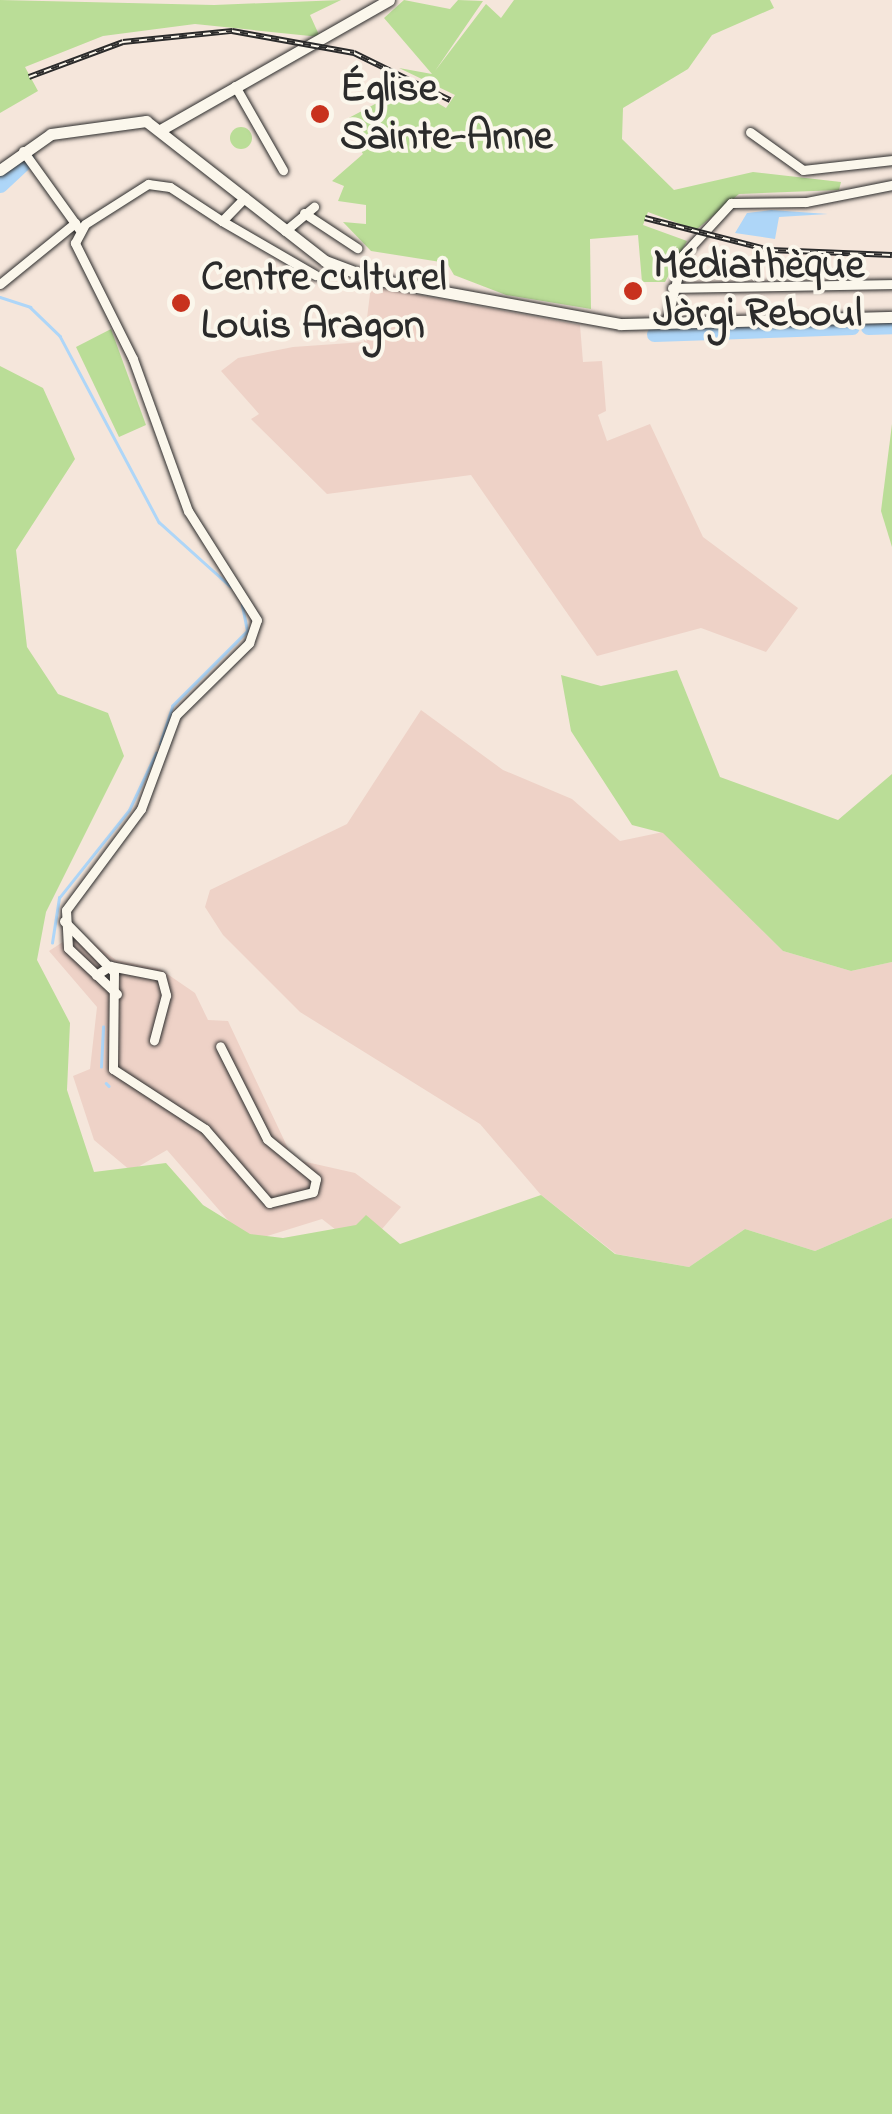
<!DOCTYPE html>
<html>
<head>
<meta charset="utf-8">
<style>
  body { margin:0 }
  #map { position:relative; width:892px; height:2114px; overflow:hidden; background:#f5e6db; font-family:"Indie Flower",sans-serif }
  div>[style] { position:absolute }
  .built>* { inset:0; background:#eed2c7 }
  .green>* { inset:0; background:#badd97 }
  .round { border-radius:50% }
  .water>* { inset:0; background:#aed6f8 }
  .stream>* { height:2.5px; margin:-1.25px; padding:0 1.25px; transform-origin:1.25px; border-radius:1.25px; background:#aed6f8 }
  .river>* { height:15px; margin:-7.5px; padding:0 7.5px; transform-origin:7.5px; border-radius:7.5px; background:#aed6f8 }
  .roads { filter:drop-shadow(0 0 2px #2b2b2b) drop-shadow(0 0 2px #2b2b2b) }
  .minor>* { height:9px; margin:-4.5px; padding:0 4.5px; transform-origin:4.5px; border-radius:4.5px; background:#fbf7ec }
  .major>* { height:11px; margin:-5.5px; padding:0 5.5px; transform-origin:5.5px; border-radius:5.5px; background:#fbf7ec }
  .rail>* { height:6px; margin-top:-3px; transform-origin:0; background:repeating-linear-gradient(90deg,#fbf7ec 0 8px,#2b2b2b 0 16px); box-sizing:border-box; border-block:2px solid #2b2b2b }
  .dots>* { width:28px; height:28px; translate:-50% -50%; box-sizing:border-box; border:5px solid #fbf7ec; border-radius:50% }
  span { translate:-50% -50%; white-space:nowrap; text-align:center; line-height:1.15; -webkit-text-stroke:8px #fbf7ec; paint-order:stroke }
  .poi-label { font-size:42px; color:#2b2b2b; font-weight:700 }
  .left { translate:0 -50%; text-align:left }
</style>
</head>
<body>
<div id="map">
  <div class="built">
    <div style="clip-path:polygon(371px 286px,580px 325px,583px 362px,602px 361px,606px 411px,598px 415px,607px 441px,650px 424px,703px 537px,798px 608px,766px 652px,701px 628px,597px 656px,471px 475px,327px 494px,251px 419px,259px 414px,221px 371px,238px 358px,293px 347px,364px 342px)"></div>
    <div style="clip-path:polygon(421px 710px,503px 770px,572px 799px,620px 841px,663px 832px,783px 951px,851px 971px,892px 962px,892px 1218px,815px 1251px,745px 1229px,689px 1267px,616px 1254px,541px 1195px,480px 1124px,300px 1012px,223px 935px,205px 907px,210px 890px,347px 824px)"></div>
    <div style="clip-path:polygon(78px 932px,116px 960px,160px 969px,195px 993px,208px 1020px,228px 1021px,293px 1159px,355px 1173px,401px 1207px,363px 1251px,322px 1219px,264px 1237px,239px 1233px,167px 1150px,131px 1171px,94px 1140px,73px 1076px,90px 1069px,97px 1007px,49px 951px)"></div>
  </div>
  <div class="green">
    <div style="clip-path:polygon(0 0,214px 5px,341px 0,310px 15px,320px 37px,195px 24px,103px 36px,25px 67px,38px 91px,0 113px)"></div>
    <div style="clip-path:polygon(404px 0,450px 9px,458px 0,483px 1px,435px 71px,486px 4px,501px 18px,514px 0,770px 0,774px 8px,712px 35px,688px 69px,623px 108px,622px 139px,674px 190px,753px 172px,841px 182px,839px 190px,739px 194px,696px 230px,648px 212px,643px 225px,687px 241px,665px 282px,642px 282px,638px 235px,590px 239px,591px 309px,506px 295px,454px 275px,447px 263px,371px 251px,343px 222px,366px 224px,366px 205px,338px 201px,344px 186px,332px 181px,363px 154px,343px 121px,409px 86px,446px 108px,455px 95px,399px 68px,432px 74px,384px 18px)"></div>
    <div class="round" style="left:230px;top:127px;width:22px;height:22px"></div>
    <div style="clip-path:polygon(111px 329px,146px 425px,119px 437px,76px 347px)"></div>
    <div style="clip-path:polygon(0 366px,43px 388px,75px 459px,16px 550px,27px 647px,58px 694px,108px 713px,124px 756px,46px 912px,37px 960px,70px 1023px,67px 1090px,94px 1172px,166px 1163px,203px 1205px,250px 1234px,283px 1238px,356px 1225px,366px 1215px,400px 1244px,541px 1195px,615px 1254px,689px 1267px,745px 1229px,815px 1251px,892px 1218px,892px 2114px,0 2114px)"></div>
    <div style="clip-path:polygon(892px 424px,892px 547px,881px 511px)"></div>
    <div style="clip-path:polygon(677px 670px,720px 777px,838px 820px,892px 774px,892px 962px,851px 971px,783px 951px,663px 833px,632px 825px,571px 731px,561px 675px,601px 686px)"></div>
  </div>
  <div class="water">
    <div style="clip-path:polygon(747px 213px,771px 210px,828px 214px,779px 217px,775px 239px,735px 233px)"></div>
  </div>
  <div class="stream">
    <div style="left:0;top:297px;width:32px;rotate:18deg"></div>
    <div style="left:30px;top:307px;width:42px;rotate:44deg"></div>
    <div style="left:60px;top:336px;width:211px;rotate:62deg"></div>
    <div style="left:159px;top:522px;width:96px;rotate:42deg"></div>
    <div style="left:160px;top:744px;width:40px;rotate:-72deg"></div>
    <div style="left:172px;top:706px;width:106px;rotate:-45deg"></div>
    <div style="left:247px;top:631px;width:26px;rotate:-101deg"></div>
    <div style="left:52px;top:943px;width:46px;rotate:-81.2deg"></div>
    <div style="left:59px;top:898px;width:112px;rotate:-51.5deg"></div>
    <div style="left:129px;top:810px;width:63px;rotate:-64.7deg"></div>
    <div style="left:101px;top:1067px;width:40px;rotate:-87.1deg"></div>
    <div style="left:106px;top:1083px;width:4px;rotate:45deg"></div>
  </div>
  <div class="river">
    <div style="left:0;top:185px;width:37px;rotate:-43deg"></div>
    <div style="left:868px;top:327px;width:24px;rotate:-2deg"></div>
    <div style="left:654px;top:334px;width:198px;rotate:-2deg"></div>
  </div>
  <div class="roads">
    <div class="minor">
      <div style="left:235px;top:86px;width:97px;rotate:60.3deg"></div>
      <div style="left:750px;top:132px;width:65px;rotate:35.6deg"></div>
      <div style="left:803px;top:170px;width:90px;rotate:-6.4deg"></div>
      <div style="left:23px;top:151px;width:96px;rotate:54.3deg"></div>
      <div style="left:304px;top:213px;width:64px;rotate:33.4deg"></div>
      <div style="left:222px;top:221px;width:108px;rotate:30.1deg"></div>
      <div style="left:285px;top:231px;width:38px;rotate:-40deg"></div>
      <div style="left:0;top:284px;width:97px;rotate:-39.1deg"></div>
      <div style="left:672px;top:288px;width:220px;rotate:-1deg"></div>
      <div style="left:666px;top:324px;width:71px;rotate:-76.2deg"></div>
      <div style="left:683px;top:255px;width:71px;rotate:-47.3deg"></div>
      <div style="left:731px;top:203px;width:75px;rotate:-0.8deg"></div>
      <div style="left:806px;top:202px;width:88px;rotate:-11.2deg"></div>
      <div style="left:64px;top:921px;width:71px;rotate:45.6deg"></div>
      <div style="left:114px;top:972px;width:97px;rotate:90.6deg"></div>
      <div style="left:113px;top:1069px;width:110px;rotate:33.1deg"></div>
      <div style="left:205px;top:1129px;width:98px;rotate:49.1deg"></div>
      <div style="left:269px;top:1203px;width:45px;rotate:-14deg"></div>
      <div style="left:313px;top:1192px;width:13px;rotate:-77deg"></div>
      <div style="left:316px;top:1179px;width:63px;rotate:-140.8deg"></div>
      <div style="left:267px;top:1139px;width:104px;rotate:-116.8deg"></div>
      <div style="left:96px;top:975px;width:17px;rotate:-33deg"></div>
      <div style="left:110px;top:966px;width:52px;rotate:11.1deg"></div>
      <div style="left:161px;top:976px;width:20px;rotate:75deg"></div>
      <div style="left:166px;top:995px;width:47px;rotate:104.9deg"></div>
      <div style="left:117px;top:994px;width:67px;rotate:-136.8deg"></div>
      <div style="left:68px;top:948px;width:38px;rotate:-93deg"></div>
      <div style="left:66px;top:910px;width:126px;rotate:-53.4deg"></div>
      <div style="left:141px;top:809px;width:100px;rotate:-69.6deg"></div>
      <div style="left:176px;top:715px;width:103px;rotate:-44.6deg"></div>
      <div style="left:249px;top:643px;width:24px;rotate:-71deg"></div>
      <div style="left:257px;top:620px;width:129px;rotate:-122.3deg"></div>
      <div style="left:188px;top:511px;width:162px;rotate:-109.9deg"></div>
      <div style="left:133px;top:359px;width:130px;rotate:-116.6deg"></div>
      <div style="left:75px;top:243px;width:21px;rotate:-62deg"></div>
      <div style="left:85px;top:224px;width:75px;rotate:-32.4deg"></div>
      <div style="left:148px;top:184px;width:22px;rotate:8deg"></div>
      <div style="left:170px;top:187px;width:62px;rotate:33.2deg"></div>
      <div style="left:222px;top:221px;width:33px;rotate:-46deg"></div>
    </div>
    <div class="major">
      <div style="left:162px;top:129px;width:261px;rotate:-29.6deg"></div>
      <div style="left:0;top:170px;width:62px;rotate:-35.2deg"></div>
      <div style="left:51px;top:134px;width:96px;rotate:-7.8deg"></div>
      <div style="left:146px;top:121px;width:227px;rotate:38deg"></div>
      <div style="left:325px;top:261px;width:51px;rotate:20.6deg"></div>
      <div style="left:373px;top:279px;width:251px;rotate:10.3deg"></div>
      <div style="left:620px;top:324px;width:272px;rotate:-1.5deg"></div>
    </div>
  </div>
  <div class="rail">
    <div style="left:29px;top:77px;width:100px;rotate:-20.4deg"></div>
    <div style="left:123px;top:42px;width:110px;rotate:-5.8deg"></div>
    <div style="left:232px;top:31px;width:124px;rotate:10.2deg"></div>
    <div style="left:354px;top:53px;width:107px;rotate:26.1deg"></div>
    <div style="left:645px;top:218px;width:129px;rotate:14.4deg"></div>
    <div style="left:770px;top:250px;width:122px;rotate:2.3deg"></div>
  </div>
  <div class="dots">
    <div style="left:320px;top:114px;background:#c8321e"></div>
    <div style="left:633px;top:291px;background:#c8321e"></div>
    <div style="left:181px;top:303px;background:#c8321e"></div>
  </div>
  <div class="poi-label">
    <span class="left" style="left:340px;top:114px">Église<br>Sainte-Anne</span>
    <span class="left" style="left:653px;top:291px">Médiathèque<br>Jòrgi Reboul</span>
    <span class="left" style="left:201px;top:303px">Centre culturel<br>Louis Aragon</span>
  </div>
</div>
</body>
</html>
